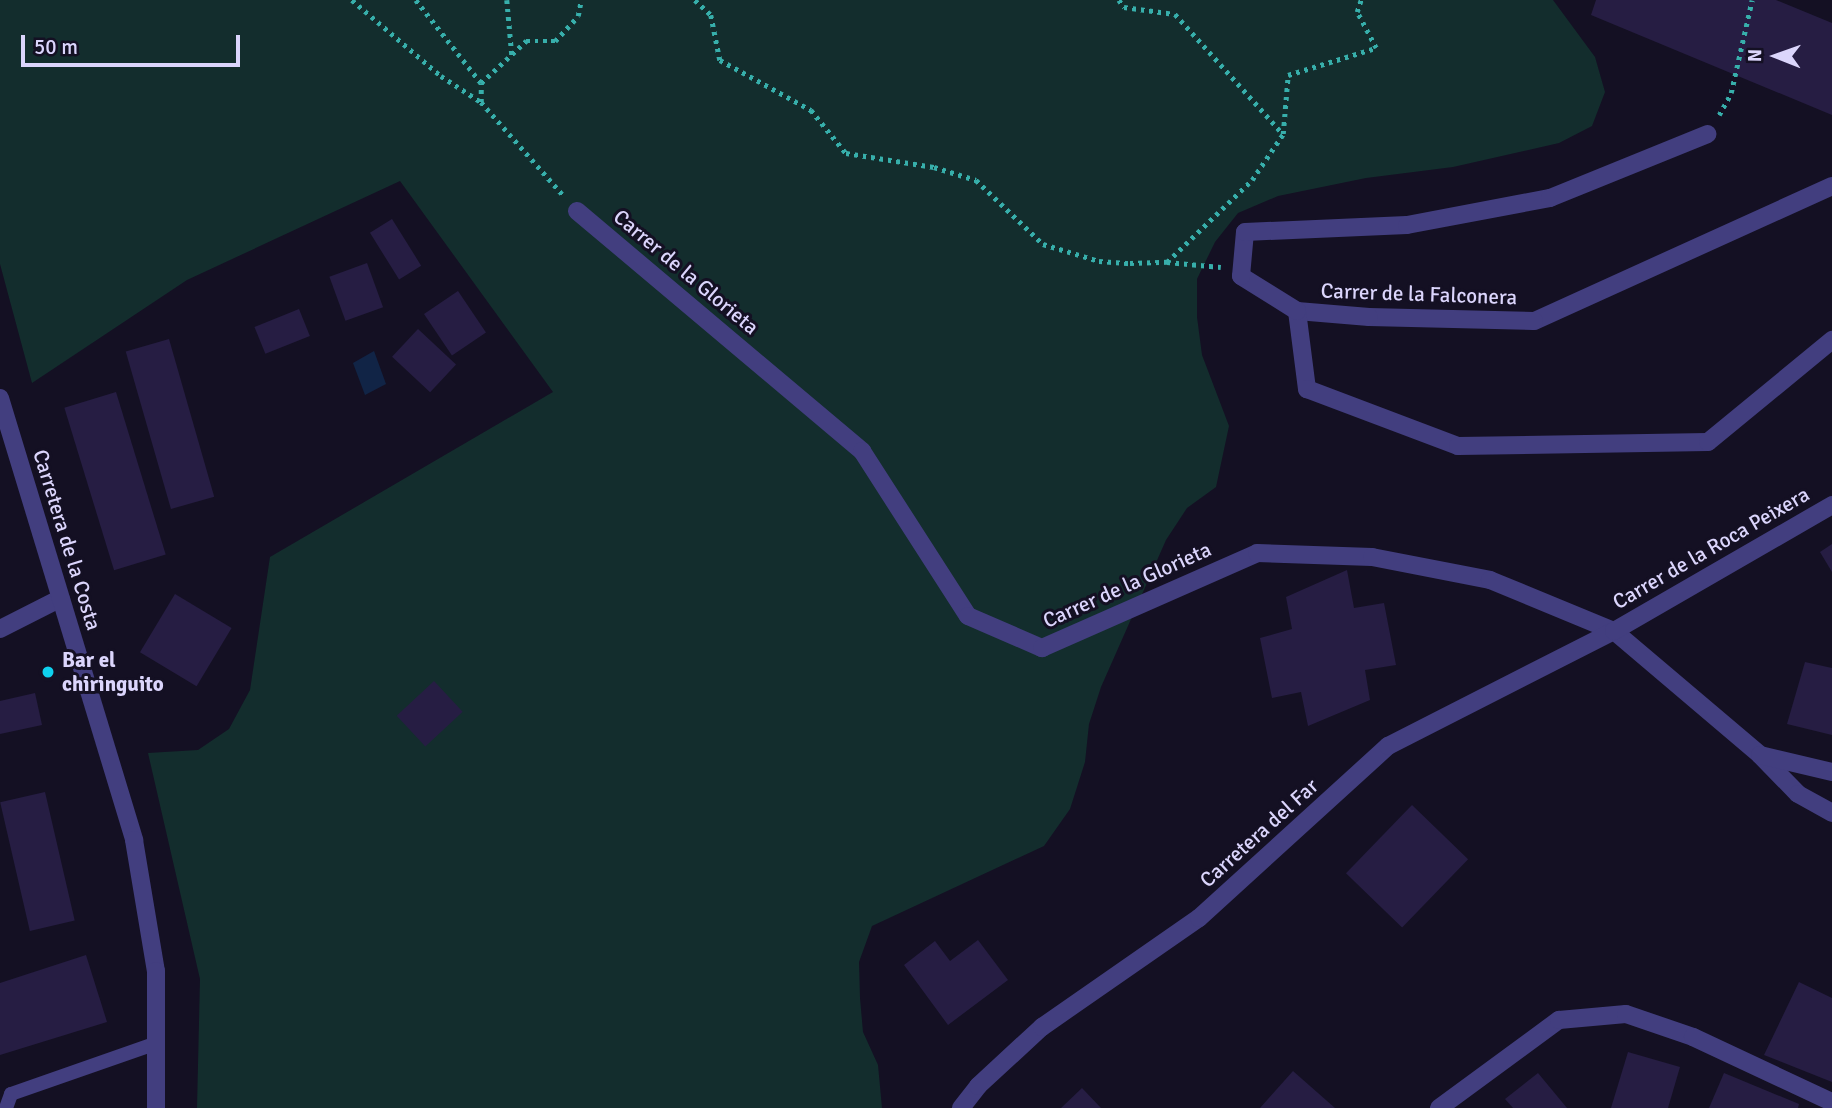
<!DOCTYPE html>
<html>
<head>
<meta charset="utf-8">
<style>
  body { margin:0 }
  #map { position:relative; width:1832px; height:1108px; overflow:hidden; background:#141023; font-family:Signika,sans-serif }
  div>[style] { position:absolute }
  .green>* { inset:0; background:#132d2d }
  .water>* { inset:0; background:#112446 }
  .building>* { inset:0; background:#261d43; transform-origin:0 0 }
  .path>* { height:4.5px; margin-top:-2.25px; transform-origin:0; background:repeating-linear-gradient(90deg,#37afab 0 3.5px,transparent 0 8.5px) }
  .service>* { height:14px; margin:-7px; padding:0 7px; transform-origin:7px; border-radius:7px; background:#423e7f }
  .minor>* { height:18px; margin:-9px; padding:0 9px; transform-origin:9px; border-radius:9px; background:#423e7f }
  .tertiary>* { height:18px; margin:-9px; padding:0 9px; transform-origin:9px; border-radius:9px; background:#423e7f }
  .dots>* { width:19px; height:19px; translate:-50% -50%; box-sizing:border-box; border:4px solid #141023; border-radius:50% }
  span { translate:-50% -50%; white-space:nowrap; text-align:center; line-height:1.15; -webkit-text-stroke:6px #141023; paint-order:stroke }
  .street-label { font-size:21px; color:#dbd5fc }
  .poi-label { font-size:21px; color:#dbd5fc; font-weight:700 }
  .left { translate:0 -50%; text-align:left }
  .north { position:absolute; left:1741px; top:21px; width:70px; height:70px; -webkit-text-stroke:5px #141023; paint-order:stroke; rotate:271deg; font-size:19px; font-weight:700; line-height:28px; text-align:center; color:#dbd5fc }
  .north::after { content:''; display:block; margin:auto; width:24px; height:32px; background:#dbd5fc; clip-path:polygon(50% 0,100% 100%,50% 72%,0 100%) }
  .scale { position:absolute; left:21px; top:35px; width:219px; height:32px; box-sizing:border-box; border:4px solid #dbd5fc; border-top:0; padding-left:9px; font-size:21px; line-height:24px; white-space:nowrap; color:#dbd5fc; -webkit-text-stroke:5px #141023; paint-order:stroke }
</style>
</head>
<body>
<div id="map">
  <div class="green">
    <div style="clip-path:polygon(0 0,1553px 0,1595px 57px,1605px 92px,1592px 126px,1559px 143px,1453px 167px,1366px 178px,1278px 196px,1238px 213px,1215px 242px,1197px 279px,1197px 317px,1202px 355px,1229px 426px,1216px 487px,1187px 508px,1166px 540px,1101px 687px,1089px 724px,1085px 762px,1070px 809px,1044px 846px,872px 926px,859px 962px,860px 998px,863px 1032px,878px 1065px,882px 1108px,197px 1108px,200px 979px,148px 753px,198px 750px,229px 729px,250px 690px,270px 557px,553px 392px,400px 181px,187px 280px,32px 383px,0 264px)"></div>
  </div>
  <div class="water">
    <div style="clip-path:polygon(374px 351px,386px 384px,365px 395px,353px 363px)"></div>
  </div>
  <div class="building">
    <div style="clip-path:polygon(1596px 0,1776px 0,1832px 23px,1832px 115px,1591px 15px)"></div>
    <div style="left:392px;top:219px;width:55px;height:26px;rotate:58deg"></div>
    <div style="left:367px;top:263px;width:47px;height:40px;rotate:70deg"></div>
    <div style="left:458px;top:291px;width:50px;height:41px;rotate:56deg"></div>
    <div style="left:299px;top:309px;width:29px;height:48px;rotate:68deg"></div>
    <div style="left:418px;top:329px;width:52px;height:38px;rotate:43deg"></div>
    <div style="left:169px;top:339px;width:164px;height:45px;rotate:74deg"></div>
    <div style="left:116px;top:392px;width:170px;height:54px;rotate:73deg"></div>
    <div style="clip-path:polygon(1832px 544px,1832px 572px,1820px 552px)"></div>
    <div style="clip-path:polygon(1347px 570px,1354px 608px,1384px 603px,1396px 665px,1365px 670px,1370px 700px,1308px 726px,1301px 692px,1272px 698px,1260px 638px,1292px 629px,1286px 597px)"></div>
    <div style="left:175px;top:594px;width:66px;height:68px;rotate:31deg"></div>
    <div style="clip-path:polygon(1805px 662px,1832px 668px,1832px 735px,1787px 724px)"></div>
    <div style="left:434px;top:681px;width:42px;height:51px;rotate:47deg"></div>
    <div style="clip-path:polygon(35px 693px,42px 725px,0 734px,0 701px)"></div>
    <div style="left:45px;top:792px;width:132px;height:46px;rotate:77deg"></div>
    <div style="left:1412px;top:805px;width:78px;height:95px;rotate:44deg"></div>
    <div style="clip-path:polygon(978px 940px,1008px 980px,948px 1025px,904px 965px,935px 941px,950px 961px)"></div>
    <div style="clip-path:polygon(86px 955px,107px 1022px,0 1055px,0 983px)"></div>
    <div style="clip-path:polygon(1799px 982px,1832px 998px,1832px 1082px,1764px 1055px)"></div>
    <div style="clip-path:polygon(1628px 1052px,1680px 1067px,1668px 1108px,1611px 1108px)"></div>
    <div style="clip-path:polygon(1293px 1071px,1335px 1108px,1260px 1108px)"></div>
    <div style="clip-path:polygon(1538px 1073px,1567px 1108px,1513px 1108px,1505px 1099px)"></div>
    <div style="clip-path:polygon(1724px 1073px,1799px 1104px,1798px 1108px,1709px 1108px)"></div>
    <div style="clip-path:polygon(1082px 1088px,1101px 1108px,1061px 1108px)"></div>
  </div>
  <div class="path">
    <div style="left:352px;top:0;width:117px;rotate:40.5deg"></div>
    <div style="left:441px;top:76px;width:48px;rotate:33deg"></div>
    <div style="left:481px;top:102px;width:125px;rotate:48.6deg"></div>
    <div style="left:416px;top:0;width:105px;rotate:51.9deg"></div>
    <div style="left:507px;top:0;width:55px;rotate:84.8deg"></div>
    <div style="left:695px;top:0;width:22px;rotate:43deg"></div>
    <div style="left:711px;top:15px;width:46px;rotate:78.7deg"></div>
    <div style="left:720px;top:60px;width:104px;rotate:28.8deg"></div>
    <div style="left:811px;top:110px;width:55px;rotate:50.9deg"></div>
    <div style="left:846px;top:153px;width:89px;rotate:9deg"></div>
    <div style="left:934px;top:167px;width:44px;rotate:17.2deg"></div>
    <div style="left:976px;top:180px;width:93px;rotate:43.7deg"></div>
    <div style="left:1043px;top:244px;width:59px;rotate:16.9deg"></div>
    <div style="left:1099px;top:261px;width:31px;rotate:4deg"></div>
    <div style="left:1130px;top:263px;width:37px;rotate:-2deg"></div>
    <div style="left:1167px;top:262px;width:118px;rotate:-44deg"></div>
    <div style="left:1252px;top:180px;width:55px;rotate:-56deg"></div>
    <div style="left:1283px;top:134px;width:59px;rotate:-85.2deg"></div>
    <div style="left:1288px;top:75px;width:92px;rotate:-17.1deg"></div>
    <div style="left:1376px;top:48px;width:41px;rotate:-117.8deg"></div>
    <div style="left:1357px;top:12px;width:13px;rotate:-72deg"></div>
    <div style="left:1119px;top:0;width:9px;rotate:54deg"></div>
    <div style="left:1124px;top:7px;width:51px;rotate:7.8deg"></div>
    <div style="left:1175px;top:14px;width:161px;rotate:48deg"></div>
    <div style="left:481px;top:102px;width:19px;rotate:-90deg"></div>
    <div style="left:481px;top:83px;width:62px;rotate:-43deg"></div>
    <div style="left:526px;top:41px;width:29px"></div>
    <div style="left:555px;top:41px;width:34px;rotate:-47deg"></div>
    <div style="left:578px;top:16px;width:16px;rotate:-79deg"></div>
    <div style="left:1719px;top:115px;width:25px;rotate:-61deg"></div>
    <div style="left:1731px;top:93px;width:95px;rotate:-77.3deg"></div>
    <div style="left:1167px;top:262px;width:54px;rotate:5.3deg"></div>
  </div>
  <div class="service">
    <div style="left:6px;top:1108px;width:15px;rotate:-70deg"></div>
    <div style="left:11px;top:1094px;width:155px;rotate:-19.3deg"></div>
  </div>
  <div class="minor">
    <div style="left:1832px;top:186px;width:327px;rotate:155.6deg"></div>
    <div style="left:1534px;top:321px;width:165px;rotate:-178.6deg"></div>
    <div style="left:1369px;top:317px;width:72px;rotate:-175.2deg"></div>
    <div style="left:1297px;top:311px;width:79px;rotate:82.7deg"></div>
    <div style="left:1307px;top:389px;width:161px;rotate:20.7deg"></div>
    <div style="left:1458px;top:446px;width:250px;rotate:-0.9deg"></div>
    <div style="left:1708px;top:442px;width:161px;rotate:-39.4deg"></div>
    <div style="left:577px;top:211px;width:373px;rotate:40.1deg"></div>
    <div style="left:862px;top:451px;width:196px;rotate:57.3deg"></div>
    <div style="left:968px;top:616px;width:81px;rotate:23.4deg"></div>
    <div style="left:1042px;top:648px;width:235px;rotate:-23.8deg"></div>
    <div style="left:1257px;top:553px;width:115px;rotate:2deg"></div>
    <div style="left:1372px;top:557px;width:120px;rotate:11deg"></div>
    <div style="left:1490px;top:580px;width:134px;rotate:22.4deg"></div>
    <div style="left:1614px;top:631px;width:192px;rotate:40.3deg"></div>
    <div style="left:1760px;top:755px;width:54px;rotate:45.7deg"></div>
    <div style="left:1798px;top:794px;width:39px;rotate:29deg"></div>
    <div style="left:1297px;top:311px;width:66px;rotate:-148deg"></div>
    <div style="left:1241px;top:276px;width:44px;rotate:-84.8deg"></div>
    <div style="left:1245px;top:232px;width:162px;rotate:-2.5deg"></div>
    <div style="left:1407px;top:225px;width:146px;rotate:-10.7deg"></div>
    <div style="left:1550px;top:198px;width:170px;rotate:-22.1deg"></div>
    <div style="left:0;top:629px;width:68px;rotate:-26.9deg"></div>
    <div style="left:1760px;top:755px;width:74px;rotate:13.3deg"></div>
    <div style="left:961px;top:1108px;width:28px;rotate:-52deg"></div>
    <div style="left:978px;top:1086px;width:87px;rotate:-42.7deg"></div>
    <div style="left:1042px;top:1027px;width:191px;rotate:-34.8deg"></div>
    <div style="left:1199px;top:918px;width:256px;rotate:-42.3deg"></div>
    <div style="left:1388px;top:746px;width:254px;rotate:-27deg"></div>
    <div style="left:1614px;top:631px;width:252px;rotate:-30deg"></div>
    <div style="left:1439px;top:1108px;width:149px;rotate:-36.3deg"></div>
    <div style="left:1559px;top:1020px;width:67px;rotate:-5.1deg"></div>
    <div style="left:1626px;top:1014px;width:71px;rotate:18.9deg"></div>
    <div style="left:1693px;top:1037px;width:153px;rotate:25.1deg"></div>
  </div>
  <div class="tertiary">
    <div style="left:0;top:398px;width:462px;rotate:73.1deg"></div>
    <div style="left:134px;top:840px;width:133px;rotate:80.5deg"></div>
    <div style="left:156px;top:971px;width:137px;rotate:90deg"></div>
  </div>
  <div class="dots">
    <div style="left:48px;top:672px;background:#0fd1ee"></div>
  </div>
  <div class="street-label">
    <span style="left:686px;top:272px;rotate:40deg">Carrer de la Glorieta</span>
    <span style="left:1419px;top:294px;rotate:2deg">Carrer de la Falconera</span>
    <span style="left:67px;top:540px;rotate:73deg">Carretera de la Costa</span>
    <span style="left:1711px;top:548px;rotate:-30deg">Carrer de la Roca Peixera</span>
    <span style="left:1127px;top:585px;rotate:-24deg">Carrer de la Glorieta</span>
    <span style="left:1259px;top:833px;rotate:-42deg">Carretera del Far</span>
  </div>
  <div class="poi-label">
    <span class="left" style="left:62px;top:672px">Bar el<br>chiringuito</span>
  </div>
  <div class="north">N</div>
  <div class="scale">50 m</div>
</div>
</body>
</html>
